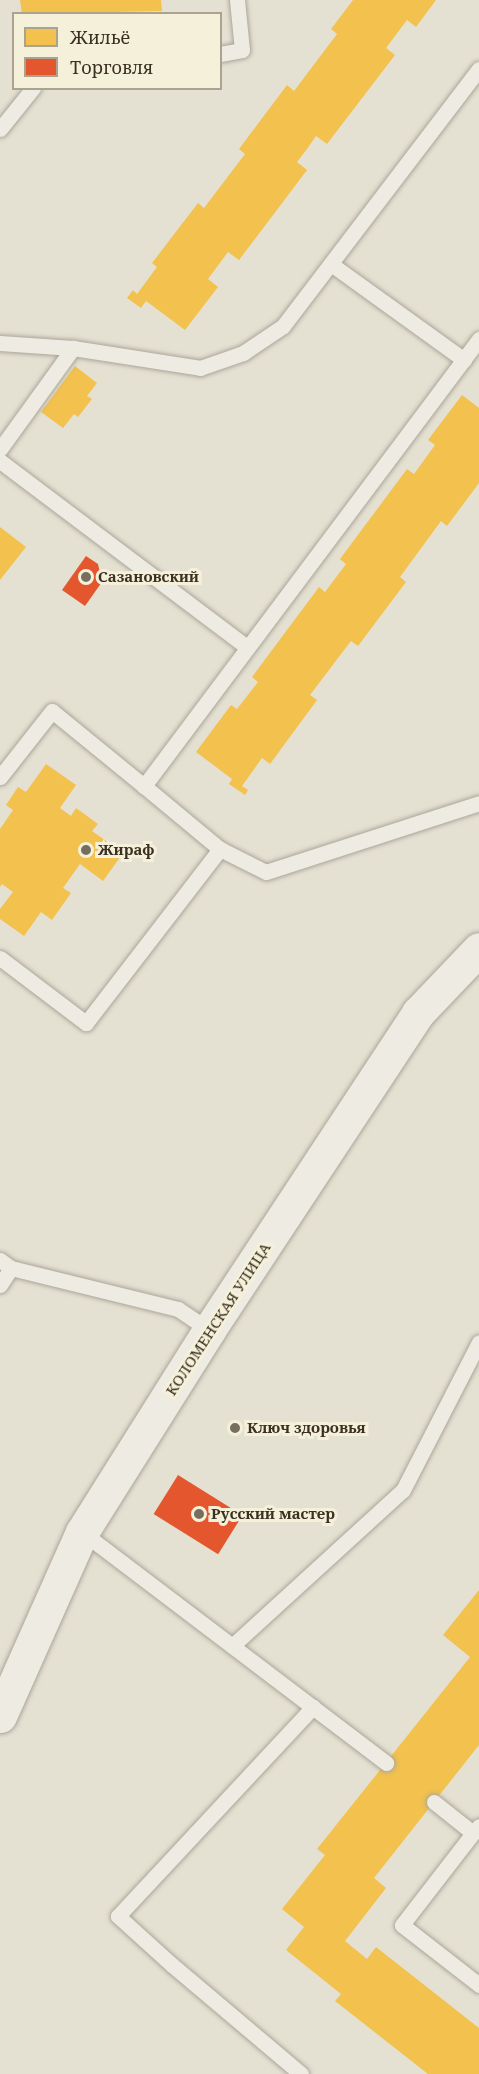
<!DOCTYPE html>
<html>
<head>
<meta charset="utf-8">
<style>
  body { margin:0 }
  #map { position:relative; width:479px; height:2074px; overflow:hidden; background:#e5e1d2; font-family:"Noto Serif",serif }
  div>[style] { position:absolute }
  .homes>* { inset:0; background:#f2c14e }
  .shops>* { inset:0; background:#e4572e; transform-origin:0 0 }
  .roads { filter:drop-shadow(0 0 2px #aba69a) drop-shadow(0 0 2px #aba69a) }
  .lane>* { height:15px; margin:-7.5px; padding:0 7.5px; transform-origin:7.5px; border-radius:7.5px; background:#eeebe3 }
  .secondary>* { height:33px; margin:-16.5px; padding:0 16.5px; transform-origin:16.5px; border-radius:16.5px; background:#eeebe3 }
  .dots>* { width:16px; height:16px; translate:-50% -50%; box-sizing:border-box; border:3px solid #f5f0d9; border-radius:50% }
  span { translate:-50% -50%; white-space:nowrap; text-align:center; line-height:1.15; -webkit-text-stroke:6px #f5f0d9; paint-order:stroke }
  .poi-label { font-size:15px; color:#3b3021; font-weight:700 }
  .left { translate:0 -50%; text-align:left }
  .street-label { font-size:15px; color:#3b3021 }
  .legend { position:absolute; left:12px; top:12px; width:210px; height:78px; box-sizing:border-box; background:#f5f0d9; border:2px solid #aba38f; margin:0; padding:8px 10px; list-style:none; font-size:18px; color:#3b3021 }
  .legend li { display:flex; align-items:center; gap:12px; height:30px }
  .legend b { width:30px; border:2px solid #aba38f }
</style>
</head>
<body>
<div id="map">
  <div class="homes">
    <div style="clip-path:polygon(20px 0,161px 0,162px 11px,22px 14px)"></div>
    <div style="clip-path:polygon(353px 0,436px 0,416px 27px,407px 20px,386px 48px,395px 55px,327px 144px,316px 136px,307px 149px,297px 162px,307px 170px,239px 260px,228px 252px,208px 279px,218px 287px,185px 330px,146px 301px,141px 308px,127px 298px,133px 290px,137px 294px,157px 267px,152px 263px,198px 203px,204px 208px,245px 154px,239px 149px,287px 85px,294px 91px,337px 34px,331px 29px)"></div>
    <div style="clip-path:polygon(75px 366px,97px 383px,87px 396px,92px 399px,78px 417px,74px 414px,63px 428px,41px 412px)"></div>
    <div style="clip-path:polygon(462px 395px,479px 408px,479px 483px,447px 526px,441px 521px,400px 577px,406px 582px,358px 646px,351px 641px,310px 695px,317px 700px,270px 764px,262px 758px,242px 786px,248px 790px,245px 795px,229px 784px,232px 779px,196px 752px,231px 705px,237px 709px,258px 682px,252px 677px,319px 587px,325px 592px,346px 564px,340px 559px,407px 469px,414px 474px,435px 445px,428px 440px)"></div>
    <div style="clip-path:polygon(0 527px,26px 547px,0 580px)"></div>
    <div style="clip-path:polygon(46px 764px,76px 785px,60px 808px,71px 816px,76px 808px,98px 824px,92px 831px,123px 853px,103px 881px,80px 864px,63px 888px,71px 893px,52px 920px,41px 912px,24px 936px,0 919px,0 909px,13px 892px,2px 884px,0 887px,0 829px,13px 810px,6px 805px,18px 787px,26px 792px)"></div>
    <div style="clip-path:polygon(479px 1590px,479px 1745px,374px 1878px,386px 1888px,345px 1941px,367px 1959px,376px 1947px,479px 2028px,479px 2074px,428px 2074px,335px 2001px,341px 1994px,286px 1950px,304px 1927px,282px 1909px,325px 1855px,317px 1849px,470px 1657px,443px 1635px)"></div>
  </div>
  <div class="shops">
    <div style="clip-path:polygon(86px 556px,98px 564px,102px 582px,85px 606px,62px 590px)"></div>
    <div style="left:178px;top:1475px;width:76px;height:46px;rotate:32deg"></div>
  </div>
  <div class="roads">
    <div class="lane">
      <div style="left:220px;top:54px;width:22px;rotate:-10deg"></div>
      <div style="left:242px;top:50px;width:50px;rotate:-95.7deg"></div>
      <div style="left:0;top:129px;width:53px;rotate:-51.2deg"></div>
      <div style="left:331px;top:264px;width:164px;rotate:35.8deg"></div>
      <div style="left:479px;top:339px;width:559px;rotate:126.85deg"></div>
      <div style="left:144px;top:786px;width:99px;rotate:39.7deg"></div>
      <div style="left:220px;top:849px;width:51px;rotate:26.6deg"></div>
      <div style="left:266px;top:872px;width:224px;rotate:-17.9deg"></div>
      <div style="left:0;top:343px;width:73px;rotate:3.9deg"></div>
      <div style="left:73px;top:348px;width:129px;rotate:8.9deg"></div>
      <div style="left:200px;top:368px;width:46px;rotate:-19.2deg"></div>
      <div style="left:243px;top:353px;width:48px;rotate:-34deg"></div>
      <div style="left:283px;top:326px;width:323px;rotate:-52.7deg"></div>
      <div style="left:0;top:449px;width:125px;rotate:-54.1deg"></div>
      <div style="left:0;top:461px;width:309px;rotate:37deg"></div>
      <div style="left:0;top:777px;width:84px;rotate:-51.8deg"></div>
      <div style="left:52px;top:711px;width:119px;rotate:39.2deg"></div>
      <div style="left:0;top:958px;width:108px;rotate:37.1deg"></div>
      <div style="left:86px;top:1023px;width:220px;rotate:-52.4deg"></div>
      <div style="left:0;top:1260px;width:14px;rotate:36deg"></div>
      <div style="left:11px;top:1268px;width:172px;rotate:13.8deg"></div>
      <div style="left:178px;top:1309px;width:37px;rotate:34deg"></div>
      <div style="left:0;top:1285px;width:20px;rotate:-57deg"></div>
      <div style="left:82px;top:1532px;width:382px;rotate:37.2deg"></div>
      <div style="left:232px;top:1646px;width:231px;rotate:-42.4deg"></div>
      <div style="left:403px;top:1490px;width:166px;rotate:-62.8deg"></div>
      <div style="left:434px;top:1802px;width:50px;rotate:38.5deg"></div>
      <div style="left:473px;top:1833px;width:9px;rotate:-49deg"></div>
      <div style="left:473px;top:1833px;width:116px;rotate:127.7deg"></div>
      <div style="left:402px;top:1925px;width:98px;rotate:37.9deg"></div>
      <div style="left:301px;top:2074px;width:169px;rotate:-139.8deg"></div>
      <div style="left:172px;top:1965px;width:73px;rotate:-137.8deg"></div>
      <div style="left:118px;top:1916px;width:286px;rotate:-47deg"></div>
    </div>
    <div class="secondary">
      <div style="left:0;top:1716px;width:201px;rotate:-66deg"></div>
      <div style="left:82px;top:1532px;width:239px;rotate:-57.8deg"></div>
      <div style="left:209px;top:1330px;width:380px;rotate:-56.6deg"></div>
      <div style="left:418px;top:1013px;width:88px;rotate:-46.4deg"></div>
    </div>
  </div>
  <div class="dots">
    <div style="left:86px;top:577px;background:#766e5f"></div>
    <div style="left:86px;top:850px;background:#766e5f"></div>
    <div style="left:235px;top:1428px;background:#766e5f"></div>
    <div style="left:199px;top:1514px;background:#766e5f"></div>
  </div>
  <div class="poi-label">
    <span class="left" style="left:98px;top:577px">Сазановский</span>
    <span class="left" style="left:98px;top:850px">Жираф</span>
    <span class="left" style="left:247px;top:1428px">Ключ здоровья</span>
    <span class="left" style="left:211px;top:1514px">Русский мастер</span>
  </div>
  <div class="street-label">
    <span style="left:218px;top:1319px;rotate:-57deg">КОЛОМЕНСКАЯ УЛИЦА</span>
  </div>
  <ul class="legend">
  <li><b style="height:16px;background:#f2c14e"></b>Жильё</li>
  <li><b style="height:16px;background:#e4572e"></b>Торговля</li>
  </ul>
</div>
</body>
</html>
